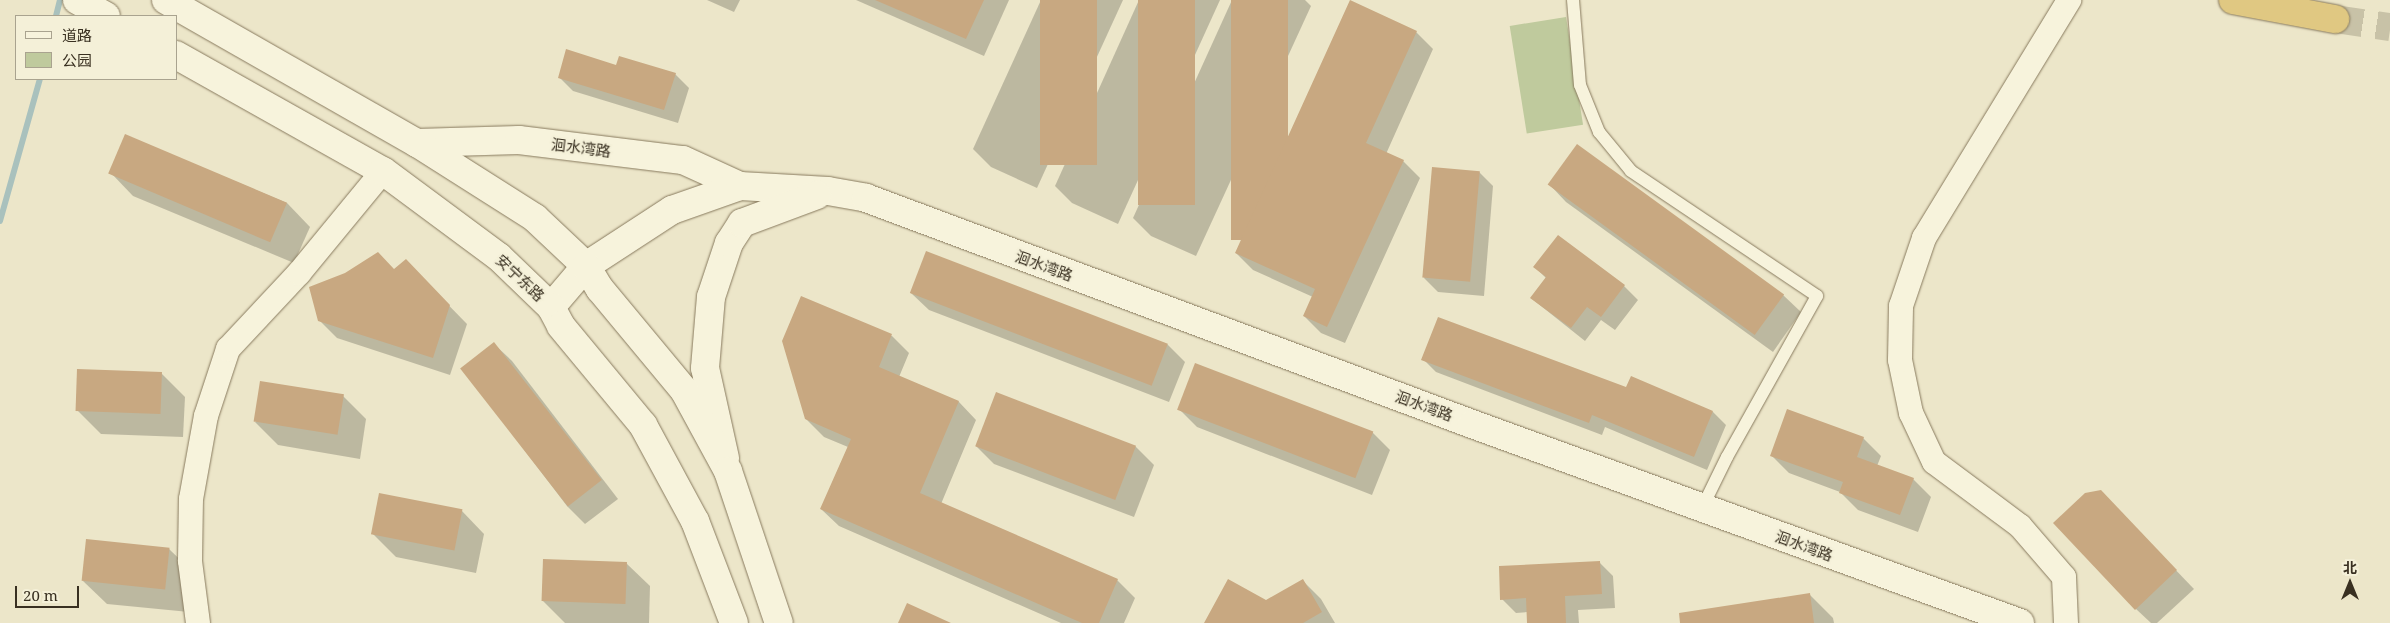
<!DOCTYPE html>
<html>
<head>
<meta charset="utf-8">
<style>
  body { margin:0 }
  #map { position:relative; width:2390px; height:623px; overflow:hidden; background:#ece6c9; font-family:"Noto Serif","Noto Sans SC",serif }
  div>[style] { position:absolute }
  .green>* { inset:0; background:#bfca9d; transform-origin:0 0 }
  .shadow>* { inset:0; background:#0003 }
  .stream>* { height:6px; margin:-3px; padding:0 3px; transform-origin:3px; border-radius:3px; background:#a9c1bd }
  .building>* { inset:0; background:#c8a881; transform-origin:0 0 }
  .trunk-tunnel>* { height:28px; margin-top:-14px; transform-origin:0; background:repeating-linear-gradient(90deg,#c8c2a7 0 28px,transparent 0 42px) }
  .roads { filter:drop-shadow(0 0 1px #887a5e) drop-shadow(0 0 1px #887a5e) }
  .service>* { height:12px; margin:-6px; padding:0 6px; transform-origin:6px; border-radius:6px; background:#f7f3dc }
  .minor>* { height:24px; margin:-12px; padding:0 12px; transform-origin:12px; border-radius:12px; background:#f7f3dc }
  .tertiary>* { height:28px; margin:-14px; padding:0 14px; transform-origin:14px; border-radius:14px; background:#f7f3dc }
  .secondary>* { height:28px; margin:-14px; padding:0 14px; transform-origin:14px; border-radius:14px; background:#f7f3dc }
  .trunk>* { height:28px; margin:-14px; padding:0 14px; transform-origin:14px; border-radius:14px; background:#e0c882 }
  span { translate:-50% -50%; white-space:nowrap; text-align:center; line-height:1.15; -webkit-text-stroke:4px #f4f0d8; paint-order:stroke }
  .street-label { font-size:15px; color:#393021 }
  .legend { position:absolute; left:15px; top:15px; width:162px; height:65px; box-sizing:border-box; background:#f4f0d8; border:1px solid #a9a38f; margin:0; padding:6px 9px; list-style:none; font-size:15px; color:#393021 }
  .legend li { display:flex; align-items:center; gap:10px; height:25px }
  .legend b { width:25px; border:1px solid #a9a38f }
  .north { position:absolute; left:2325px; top:558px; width:50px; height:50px; -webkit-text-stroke:4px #f4f0d8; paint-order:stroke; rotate:0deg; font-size:14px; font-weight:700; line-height:20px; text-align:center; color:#393021 }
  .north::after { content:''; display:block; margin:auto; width:18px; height:22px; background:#393021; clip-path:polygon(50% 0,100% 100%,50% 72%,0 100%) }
  .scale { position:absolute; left:15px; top:586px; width:64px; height:22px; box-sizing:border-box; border:2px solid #393021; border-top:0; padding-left:6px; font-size:15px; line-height:18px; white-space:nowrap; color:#393021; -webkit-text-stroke:4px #f4f0d8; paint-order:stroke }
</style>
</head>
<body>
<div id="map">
  <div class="green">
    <div style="left:1566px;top:17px;width:109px;height:57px;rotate:81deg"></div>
  </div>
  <div class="shadow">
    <div style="clip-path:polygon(707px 0,740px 0,734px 12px)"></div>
    <div style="clip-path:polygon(856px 0,1009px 0,984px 56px)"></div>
    <div style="clip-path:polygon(1041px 0,1123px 0,1037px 188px,991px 167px,973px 149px)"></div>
    <div style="clip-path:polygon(1139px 0,1220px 0,1118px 224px,1072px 203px,1055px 186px)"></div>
    <div style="clip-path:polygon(1232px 0,1305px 0,1311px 6px,1196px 256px,1151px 236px,1133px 218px)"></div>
    <div style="clip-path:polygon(1416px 32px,1433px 49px,1386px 154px,1403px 161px,1420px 178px,1345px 343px,1321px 333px,1304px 316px,1313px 297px,1253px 270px,1236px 253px)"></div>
    <div style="clip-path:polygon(617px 67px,675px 74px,689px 88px,678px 123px,573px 91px,559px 77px)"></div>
    <div style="clip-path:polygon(126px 136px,287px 203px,310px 227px,294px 263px,133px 196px,110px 172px)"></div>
    <div style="clip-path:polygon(1479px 172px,1493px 186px,1484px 296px,1438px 292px,1424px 278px)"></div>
    <div style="clip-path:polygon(1549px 184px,1783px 295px,1801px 312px,1773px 352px,1566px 202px)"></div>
    <div style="clip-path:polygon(1535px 267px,1624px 286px,1638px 300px,1615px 330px,1601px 320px,1585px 341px,1531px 298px,1546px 278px)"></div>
    <div style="clip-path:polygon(395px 270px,423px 279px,467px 324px,450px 375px,337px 338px,319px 320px)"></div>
    <div style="clip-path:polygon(911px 293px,1167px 344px,1185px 362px,1169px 402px,929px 310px)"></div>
    <div style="clip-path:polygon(802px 298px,892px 336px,909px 353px,899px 377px,959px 402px,976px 420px,941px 504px,1117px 580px,1135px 598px,1124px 623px,1061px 623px,839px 526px,821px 509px,848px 447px,824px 437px,806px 419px)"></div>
    <div style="clip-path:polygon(494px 344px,512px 361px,618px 499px,585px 524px,567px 506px,462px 368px)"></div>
    <div style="clip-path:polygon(1423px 359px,1627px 389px,1713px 412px,1726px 425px,1707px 470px,1605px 427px,1602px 435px,1436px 372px)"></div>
    <div style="clip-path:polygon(161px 373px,185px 397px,183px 437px,101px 434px,77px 410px)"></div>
    <div style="clip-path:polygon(996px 394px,1136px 447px,1154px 465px,1134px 517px,994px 464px,976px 446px)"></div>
    <div style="clip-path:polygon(343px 396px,366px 419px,360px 459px,278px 445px,255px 422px)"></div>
    <div style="clip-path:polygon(1179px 409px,1372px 432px,1390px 450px,1372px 495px,1197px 427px)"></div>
    <div style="clip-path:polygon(1863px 438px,1881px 456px,1877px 466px,1913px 479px,1931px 497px,1918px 532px,1858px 510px,1840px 492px,1789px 473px,1772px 456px)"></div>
    <div style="clip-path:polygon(461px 510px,484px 534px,476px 573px,396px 557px,372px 533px)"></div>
    <div style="clip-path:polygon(2118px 510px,2194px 589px,2157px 623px,2151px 623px,2136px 609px)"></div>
    <div style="clip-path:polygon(169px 549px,193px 572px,189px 612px,107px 604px,83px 581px)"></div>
    <div style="clip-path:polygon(1599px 562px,1613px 576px,1615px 608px,1578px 610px,1579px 623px,1528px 623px,1528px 612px,1516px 613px,1502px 599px)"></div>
    <div style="clip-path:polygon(626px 563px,650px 586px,649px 623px,565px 623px,543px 601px)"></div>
    <div style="clip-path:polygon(1303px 581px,1321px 599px,1335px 623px,1210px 623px,1266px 602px)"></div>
    <div style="clip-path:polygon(1809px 594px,1833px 618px,1834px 623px,1711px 623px)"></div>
  </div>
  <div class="stream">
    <div style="left:56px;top:16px;width:16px;rotate:-76deg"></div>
    <div style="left:0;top:221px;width:148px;rotate:-74.3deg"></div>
  </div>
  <div class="building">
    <div style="clip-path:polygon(875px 0,984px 0,966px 39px)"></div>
    <div style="left:1040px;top:0;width:57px;height:165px"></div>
    <div style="left:1138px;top:0;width:57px;height:205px"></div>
    <div style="left:1231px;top:0;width:57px;height:240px"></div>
    <div style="clip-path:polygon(1350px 0,1417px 31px,1366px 143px,1404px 160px,1327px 327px,1303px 316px,1315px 289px,1235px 253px)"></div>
    <div style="clip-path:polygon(566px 49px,616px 65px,619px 56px,676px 73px,664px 110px,558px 78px)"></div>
    <div style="left:125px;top:134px;width:176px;height:43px;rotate:23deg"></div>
    <div style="left:1577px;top:144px;width:256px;height:50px;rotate:36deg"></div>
    <div style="left:1432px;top:167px;width:48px;height:111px;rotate:5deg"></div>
    <div style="clip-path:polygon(1558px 235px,1625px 285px,1601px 317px,1587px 307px,1571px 328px,1530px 298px,1546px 277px,1533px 267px)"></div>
    <div style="left:926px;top:251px;width:259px;height:45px;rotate:21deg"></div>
    <div style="clip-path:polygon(378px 252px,394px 269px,406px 259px,450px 305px,433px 358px,318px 321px,309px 287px,345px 273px)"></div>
    <div style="clip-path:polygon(801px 296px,892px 334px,879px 367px,959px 401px,920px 493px,1118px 579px,1099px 623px,1082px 623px,820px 509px,851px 439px,805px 419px,782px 341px)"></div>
    <div style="clip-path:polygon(1438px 317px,1626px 387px,1631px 376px,1713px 411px,1694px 457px,1592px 415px,1589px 423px,1421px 360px)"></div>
    <div style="left:494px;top:342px;width:175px;height:43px;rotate:52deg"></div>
    <div style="left:1195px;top:363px;width:191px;height:50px;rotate:21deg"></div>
    <div style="left:77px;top:369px;width:85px;height:42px;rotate:2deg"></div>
    <div style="left:260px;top:381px;width:85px;height:41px;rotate:9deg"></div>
    <div style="left:996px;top:392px;width:150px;height:58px;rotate:21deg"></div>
    <div style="clip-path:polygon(1787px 409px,1864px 437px,1857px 457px,1914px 478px,1900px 515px,1839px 493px,1843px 482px,1770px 456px)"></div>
    <div style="clip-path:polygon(2101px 490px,2177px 570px,2135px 610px,2053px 523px,2085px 493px)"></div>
    <div style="left:379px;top:493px;width:85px;height:42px;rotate:11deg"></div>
    <div style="left:86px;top:539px;width:84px;height:42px;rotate:6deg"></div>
    <div style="left:543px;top:559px;width:84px;height:42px;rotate:2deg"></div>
    <div style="clip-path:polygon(1600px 561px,1602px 594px,1565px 596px,1566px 623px,1527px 623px,1526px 598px,1500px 600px,1499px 566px)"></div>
    <div style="clip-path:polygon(1228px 579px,1266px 600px,1303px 579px,1322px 612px,1303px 623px,1204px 623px)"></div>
    <div style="clip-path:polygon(1810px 593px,1814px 623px,1680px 623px,1679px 613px)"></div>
    <div style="clip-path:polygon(907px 603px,951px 623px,898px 623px)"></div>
  </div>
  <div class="trunk-tunnel">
    <div style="left:2335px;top:19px;width:56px;rotate:8.3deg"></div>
  </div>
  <div class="roads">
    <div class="service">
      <div style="left:1573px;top:0;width:85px;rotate:85.3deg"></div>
      <div style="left:1580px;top:85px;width:51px;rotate:68deg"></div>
      <div style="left:1599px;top:132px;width:50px;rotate:50.6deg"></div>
      <div style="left:1631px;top:171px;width:224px;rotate:33.9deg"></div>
      <div style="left:1817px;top:296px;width:184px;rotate:119.2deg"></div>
      <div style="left:1727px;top:457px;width:57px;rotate:116.1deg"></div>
    </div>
    <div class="minor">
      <div style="left:198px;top:623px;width:63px;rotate:-97.4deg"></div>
      <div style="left:190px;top:561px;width:62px;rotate:-89.1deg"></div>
      <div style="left:191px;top:499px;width:84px;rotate:-79.8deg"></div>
      <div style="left:206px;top:416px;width:71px;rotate:-71.8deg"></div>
      <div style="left:228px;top:349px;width:104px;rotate:-46.9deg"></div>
      <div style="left:299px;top:273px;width:132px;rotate:-50.5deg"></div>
      <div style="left:2066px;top:623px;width:46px;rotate:-92.5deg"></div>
      <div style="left:2064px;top:577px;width:67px;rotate:-130.8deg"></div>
      <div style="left:2020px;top:526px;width:107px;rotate:-143.3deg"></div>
      <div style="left:1934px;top:462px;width:54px;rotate:-115.1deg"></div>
      <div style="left:1911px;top:413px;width:54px;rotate:-101.7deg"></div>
      <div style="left:1900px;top:360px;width:54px;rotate:-88.9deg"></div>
      <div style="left:1901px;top:306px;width:72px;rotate:-71.3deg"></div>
      <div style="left:1924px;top:238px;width:279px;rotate:-58.6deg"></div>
    </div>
    <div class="tertiary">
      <div style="left:417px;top:143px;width:102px;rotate:-1.7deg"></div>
      <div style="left:519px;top:140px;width:165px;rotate:7deg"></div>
      <div style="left:683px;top:160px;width:63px;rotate:24.5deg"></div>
      <div style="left:551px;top:307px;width:54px;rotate:-49.5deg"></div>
      <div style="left:586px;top:266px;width:103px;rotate:-33.1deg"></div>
      <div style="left:672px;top:210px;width:72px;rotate:-19.4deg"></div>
      <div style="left:740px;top:186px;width:88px;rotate:3.3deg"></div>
      <div style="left:828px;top:191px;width:39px;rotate:10deg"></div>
      <div style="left:866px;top:198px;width:647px;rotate:20.45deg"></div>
      <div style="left:1472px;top:424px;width:583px;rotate:19.96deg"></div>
      <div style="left:725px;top:458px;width:92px;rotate:-102.5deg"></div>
      <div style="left:705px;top:368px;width:71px;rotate:-85.2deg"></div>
      <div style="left:711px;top:297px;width:57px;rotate:-71.6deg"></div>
      <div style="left:729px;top:243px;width:24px;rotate:-57deg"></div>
      <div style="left:742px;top:223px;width:80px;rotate:-20.5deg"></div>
    </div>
    <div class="secondary">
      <div style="left:77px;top:0;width:33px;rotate:29deg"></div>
      <div style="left:166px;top:0;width:289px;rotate:29.7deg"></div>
      <div style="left:417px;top:143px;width:140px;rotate:32.4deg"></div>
      <div style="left:535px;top:218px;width:70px;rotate:43.3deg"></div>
      <div style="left:586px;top:266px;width:27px;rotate:59deg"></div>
      <div style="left:600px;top:289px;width:131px;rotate:50.3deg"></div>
      <div style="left:684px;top:390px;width:92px;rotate:61.5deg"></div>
      <div style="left:728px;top:471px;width:160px;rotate:71.5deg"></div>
      <div style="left:176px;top:55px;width:237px;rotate:29.3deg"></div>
      <div style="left:383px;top:171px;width:144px;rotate:36.6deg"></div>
      <div style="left:499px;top:257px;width:72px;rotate:43.9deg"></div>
      <div style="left:551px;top:307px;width:21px;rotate:62deg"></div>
      <div style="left:561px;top:326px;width:129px;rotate:50.4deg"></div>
      <div style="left:643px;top:425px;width:109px;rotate:61.6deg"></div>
      <div style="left:695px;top:521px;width:109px;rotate:69.1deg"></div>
    </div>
    <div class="trunk">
      <div style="left:2233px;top:0;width:104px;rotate:10.6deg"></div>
    </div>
  </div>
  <div class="street-label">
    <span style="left:581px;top:148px;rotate:7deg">洄水湾路</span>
    <span style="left:1044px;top:266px;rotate:20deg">洄水湾路</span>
    <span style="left:520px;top:278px;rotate:43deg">安宁东路</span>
    <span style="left:1424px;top:406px;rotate:20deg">洄水湾路</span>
    <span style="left:1804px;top:546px;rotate:20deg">洄水湾路</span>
  </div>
  <ul class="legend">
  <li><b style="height:6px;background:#f7f3dc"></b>道路</li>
  <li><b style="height:14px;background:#bfca9d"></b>公园</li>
  </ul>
  <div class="north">北</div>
  <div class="scale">20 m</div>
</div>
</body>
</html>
